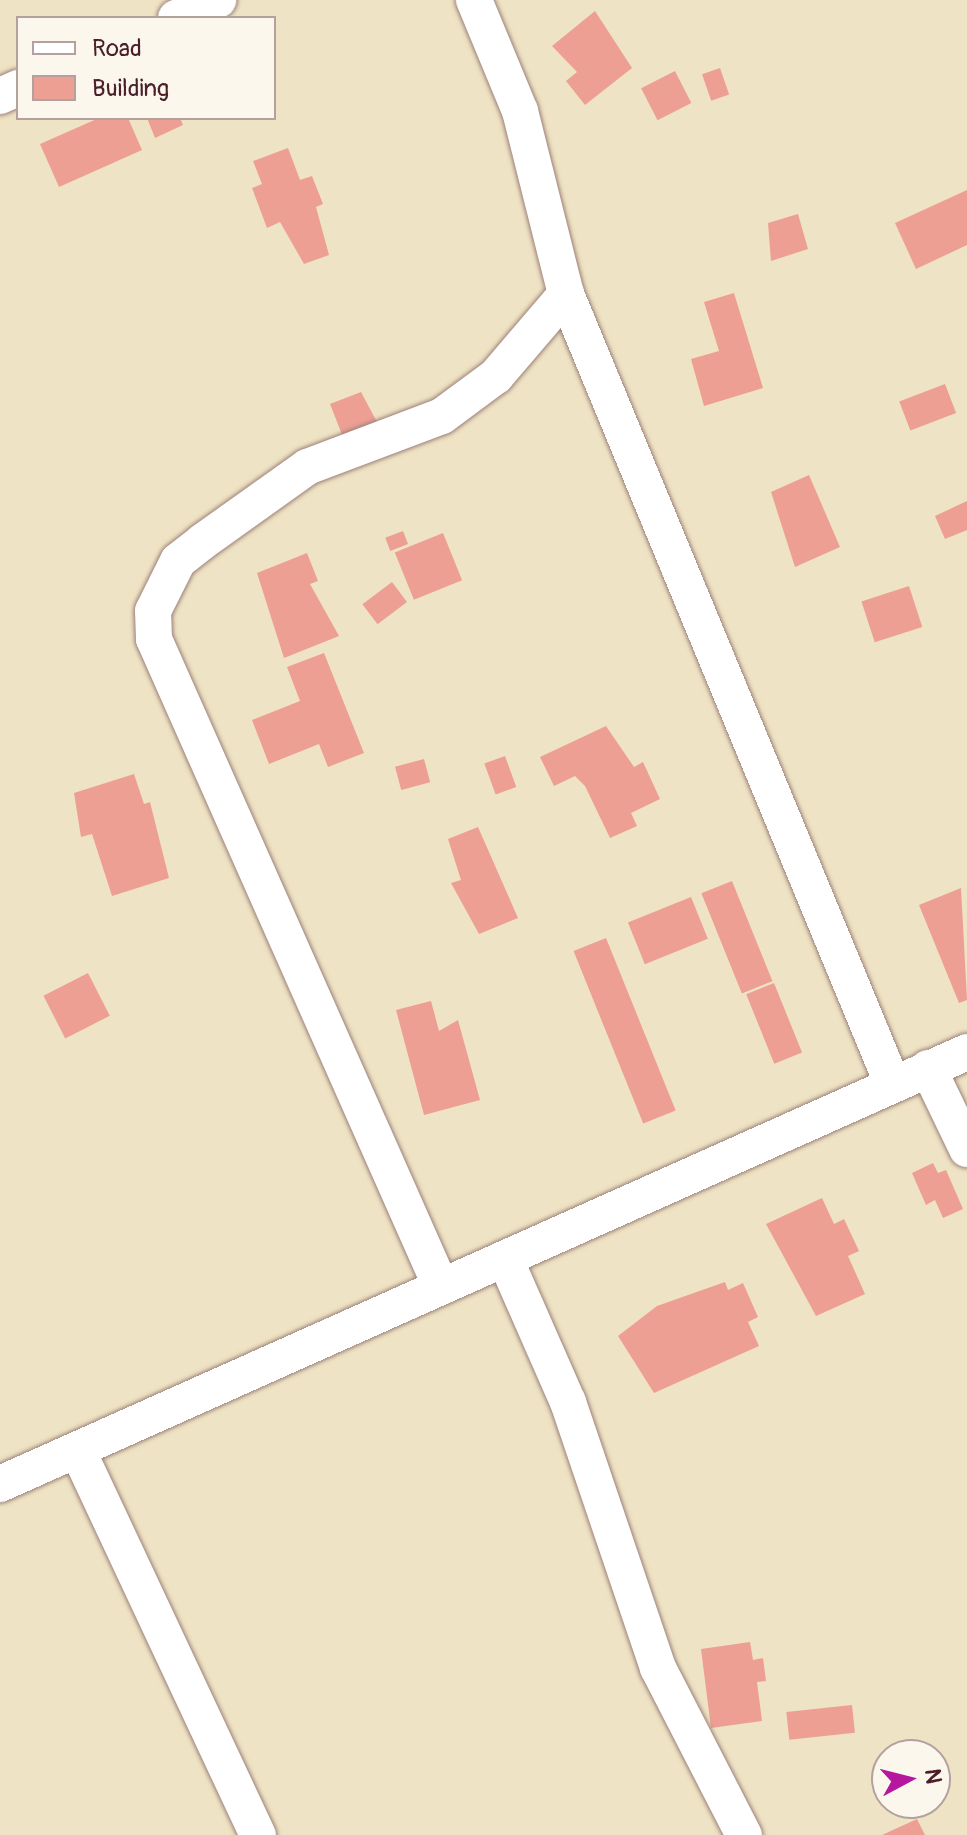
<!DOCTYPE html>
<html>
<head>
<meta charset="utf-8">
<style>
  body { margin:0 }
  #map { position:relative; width:967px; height:1835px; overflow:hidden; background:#efe3c5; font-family:Pangolin,sans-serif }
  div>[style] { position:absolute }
  .building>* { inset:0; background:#ed9f94; transform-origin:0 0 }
  .roads { filter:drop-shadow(0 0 2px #9c8178) drop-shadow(0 0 2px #9c8178) }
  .minor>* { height:36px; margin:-18px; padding:0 18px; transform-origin:18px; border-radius:18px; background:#fff }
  span { translate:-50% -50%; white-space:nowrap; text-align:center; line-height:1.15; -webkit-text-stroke:8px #fbf7ec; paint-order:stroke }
  .legend { position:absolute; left:16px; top:16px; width:260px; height:104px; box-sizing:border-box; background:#fbf7ec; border:2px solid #b4a19f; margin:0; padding:10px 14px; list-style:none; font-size:24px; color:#4a1f2b }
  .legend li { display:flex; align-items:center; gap:16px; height:40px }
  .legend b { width:40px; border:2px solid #b4a19f }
  .north { position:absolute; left:871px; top:1739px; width:80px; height:80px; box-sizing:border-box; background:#fbf7ec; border:2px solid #b4a19f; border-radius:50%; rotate:83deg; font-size:22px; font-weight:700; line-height:32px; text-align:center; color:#4a1f2b }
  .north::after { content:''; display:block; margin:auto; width:28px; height:36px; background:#b5179e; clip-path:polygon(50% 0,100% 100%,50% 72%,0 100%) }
</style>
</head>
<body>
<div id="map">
  <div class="building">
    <div style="clip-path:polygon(595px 11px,632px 68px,585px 105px,566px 81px,577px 72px,552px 46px)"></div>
    <div style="left:720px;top:68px;width:28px;height:19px;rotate:71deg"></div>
    <div style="left:675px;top:71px;width:36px;height:38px;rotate:63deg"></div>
    <div style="clip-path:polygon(99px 118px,128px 118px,142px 150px,59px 187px,40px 144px)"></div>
    <div style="clip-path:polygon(147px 118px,180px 118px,183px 125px,155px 138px)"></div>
    <div style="clip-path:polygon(288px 148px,300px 180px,312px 176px,323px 204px,316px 207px,329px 255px,304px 264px,280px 222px,267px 228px,252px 188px,262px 184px,253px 161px)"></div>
    <div style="clip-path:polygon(967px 190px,967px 245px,916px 269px,895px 223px)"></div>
    <div style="clip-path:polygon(798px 214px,808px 249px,771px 261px,768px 223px)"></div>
    <div style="clip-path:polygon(734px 293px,763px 388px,704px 406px,691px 359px,719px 351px,704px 302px)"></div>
    <div style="left:945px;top:384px;width:31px;height:49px;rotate:69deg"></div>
    <div style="clip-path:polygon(361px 392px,384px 435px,348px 450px,330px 404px)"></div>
    <div style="clip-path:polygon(809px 475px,840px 547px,795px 567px,771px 492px)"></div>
    <div style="clip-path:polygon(967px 501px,967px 530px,945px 539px,935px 516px)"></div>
    <div style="left:403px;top:531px;width:14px;height:19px;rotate:69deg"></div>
    <div style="left:443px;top:533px;width:51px;height:52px;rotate:68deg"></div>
    <div style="clip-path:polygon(307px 553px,318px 581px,310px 584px,339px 636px,284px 658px,257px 573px)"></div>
    <div style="left:392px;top:582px;width:25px;height:37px;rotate:53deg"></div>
    <div style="left:909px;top:586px;width:43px;height:50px;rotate:72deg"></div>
    <div style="clip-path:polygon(324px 653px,364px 753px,328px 767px,319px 744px,269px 764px,252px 720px,300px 701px,287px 667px)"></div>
    <div style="clip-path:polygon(606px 726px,634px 767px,643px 762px,660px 799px,631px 813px,637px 826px,610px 838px,585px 786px,575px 776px,554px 786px,540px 757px)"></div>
    <div style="left:505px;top:756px;width:33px;height:22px;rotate:70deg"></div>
    <div style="left:424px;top:759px;width:24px;height:30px;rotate:75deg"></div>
    <div style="clip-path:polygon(134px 774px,144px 804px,150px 802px,169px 878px,112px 896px,92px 834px,81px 837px,74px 793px)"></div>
    <div style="clip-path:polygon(478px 827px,518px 918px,479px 934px,451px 883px,461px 880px,448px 839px)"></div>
    <div style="left:732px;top:881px;width:108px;height:33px;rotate:68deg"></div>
    <div style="clip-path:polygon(961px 888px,967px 1000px,959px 1003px,919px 905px)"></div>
    <div style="left:691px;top:897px;width:45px;height:68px;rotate:68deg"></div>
    <div style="left:606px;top:938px;width:186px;height:35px;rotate:68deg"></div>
    <div style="left:88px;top:973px;width:48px;height:50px;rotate:63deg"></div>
    <div style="left:774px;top:983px;width:75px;height:30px;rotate:68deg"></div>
    <div style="clip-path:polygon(431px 1001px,439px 1031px,458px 1020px,480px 1100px,424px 1115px,396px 1010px)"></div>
    <div style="clip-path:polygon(933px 1163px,938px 1173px,946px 1170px,963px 1209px,943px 1218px,935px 1200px,926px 1205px,912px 1173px)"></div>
    <div style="clip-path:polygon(822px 1198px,834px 1224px,844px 1219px,859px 1251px,848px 1256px,865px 1294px,816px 1316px,766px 1224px)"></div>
    <div style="clip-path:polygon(725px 1282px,728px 1290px,743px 1283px,758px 1317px,748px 1322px,759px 1346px,654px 1393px,618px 1336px,657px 1306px)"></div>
    <div style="clip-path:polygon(750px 1642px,753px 1660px,763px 1658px,766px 1681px,757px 1682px,762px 1721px,711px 1728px,701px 1649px)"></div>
    <div style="left:852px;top:1705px;width:28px;height:66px;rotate:84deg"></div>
    <div style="clip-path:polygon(917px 1819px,925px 1835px,882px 1835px)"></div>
  </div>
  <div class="roads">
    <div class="minor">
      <div style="left:474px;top:0;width:120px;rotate:67.5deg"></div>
      <div style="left:520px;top:111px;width:189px;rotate:75.9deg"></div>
      <div style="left:566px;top:294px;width:854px;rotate:67.55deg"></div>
      <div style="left:176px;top:18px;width:46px;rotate:-23.2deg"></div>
      <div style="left:0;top:96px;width:20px;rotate:-24deg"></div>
      <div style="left:928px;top:1068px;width:90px;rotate:64.3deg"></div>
      <div style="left:506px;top:1261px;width:154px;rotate:66.3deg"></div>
      <div style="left:568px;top:1402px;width:281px;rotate:71.3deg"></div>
      <div style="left:658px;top:1668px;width:188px;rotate:62.8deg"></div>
      <div style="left:441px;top:1287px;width:709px;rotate:-113.89deg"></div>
      <div style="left:154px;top:639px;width:28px;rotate:-92deg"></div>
      <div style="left:153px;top:611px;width:56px;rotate:-63.4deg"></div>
      <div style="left:178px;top:561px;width:31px;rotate:-38deg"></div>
      <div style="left:202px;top:542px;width:129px;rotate:-35.5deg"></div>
      <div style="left:307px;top:467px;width:144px;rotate:-20.7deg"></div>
      <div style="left:442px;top:416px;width:67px;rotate:-36.5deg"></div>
      <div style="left:496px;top:376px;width:108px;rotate:-49.5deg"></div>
      <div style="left:78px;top:1451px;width:424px;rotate:64.9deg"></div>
      <div style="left:0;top:1484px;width:1059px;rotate:-24.07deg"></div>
    </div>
  </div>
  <ul class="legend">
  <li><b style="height:10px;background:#fff"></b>Road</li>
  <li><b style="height:22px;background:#ed9f94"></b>Building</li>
  </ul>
  <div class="north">N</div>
</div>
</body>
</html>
